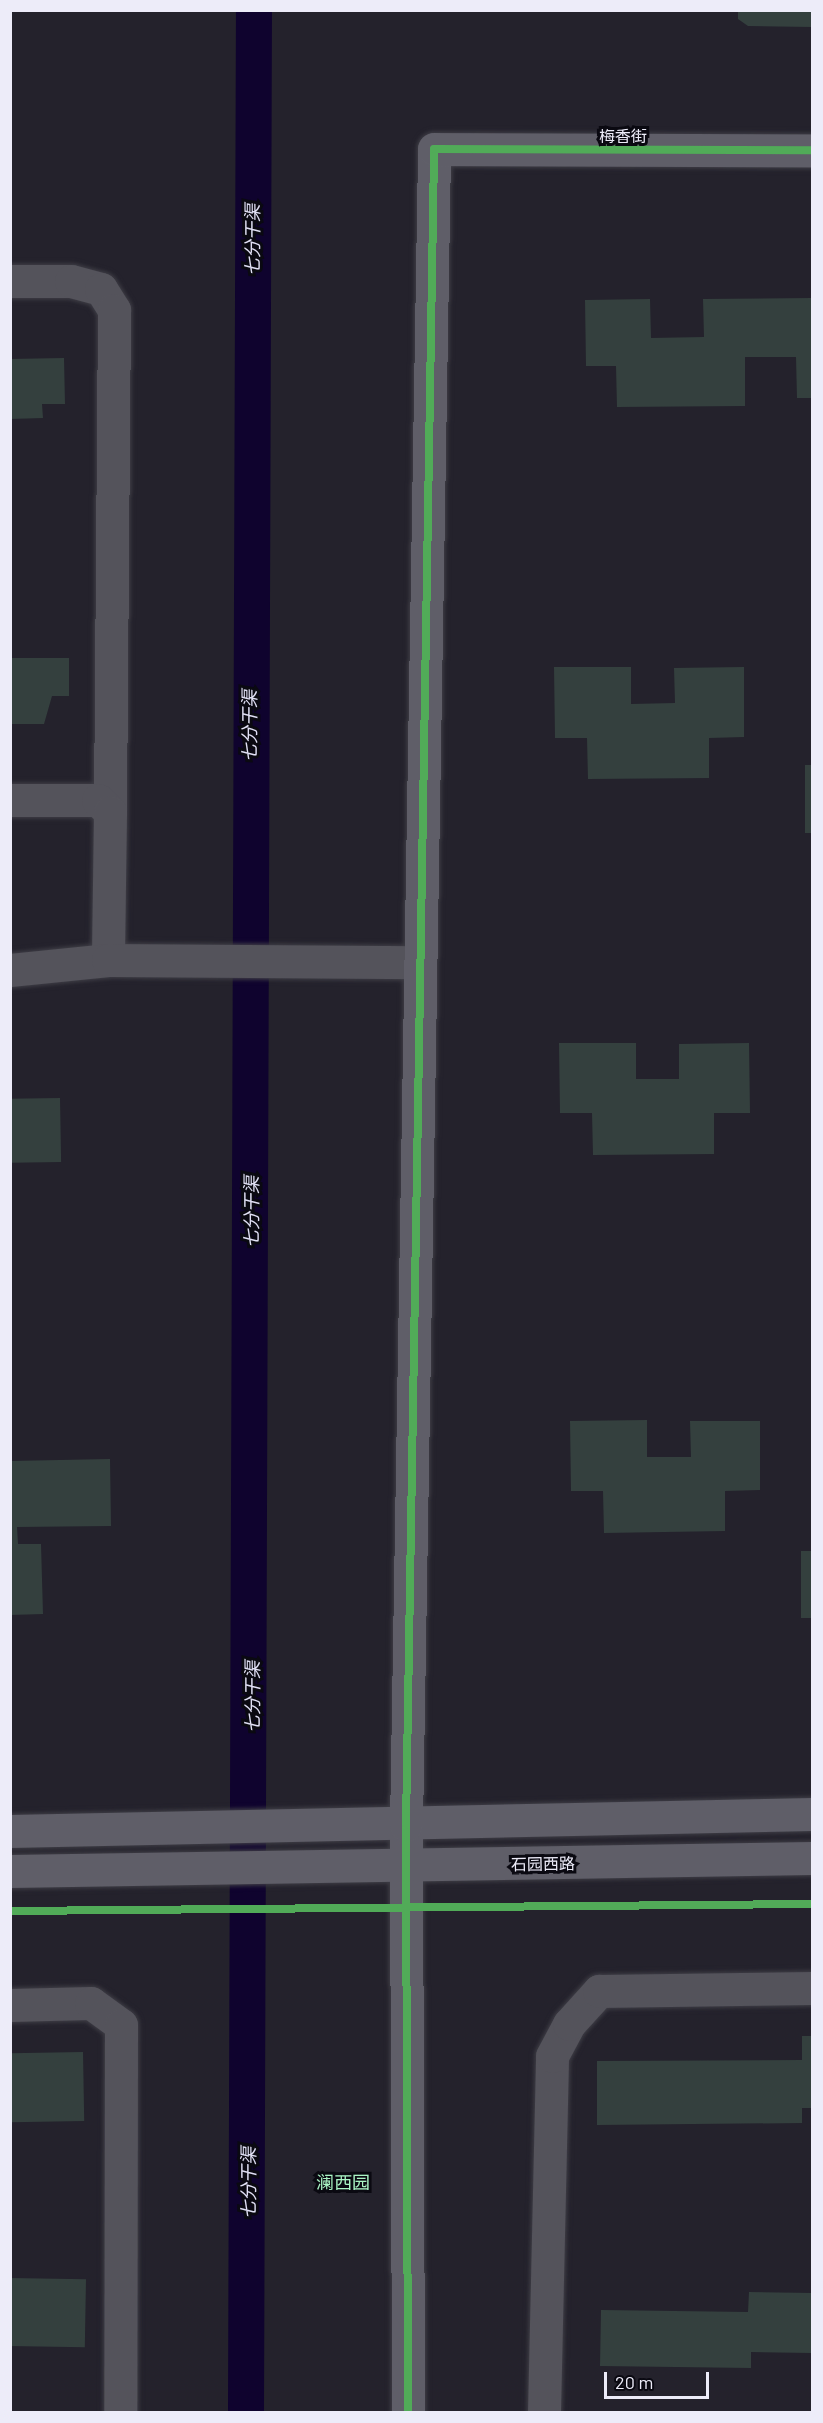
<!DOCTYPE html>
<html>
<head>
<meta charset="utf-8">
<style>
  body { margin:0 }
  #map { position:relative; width:823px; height:2423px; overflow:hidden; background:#24222c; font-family:Barlow,"Noto Sans SC",sans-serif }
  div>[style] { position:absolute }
  .canal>* { height:36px; margin:-18px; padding:0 18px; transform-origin:18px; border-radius:18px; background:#0f032e }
  .building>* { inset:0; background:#34403e; transform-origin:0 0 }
  .roads { filter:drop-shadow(0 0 2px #3e3d45) drop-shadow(0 0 2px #3e3d45) }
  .street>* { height:33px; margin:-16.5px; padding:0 16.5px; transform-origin:16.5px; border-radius:16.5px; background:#54535b }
  .secondary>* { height:33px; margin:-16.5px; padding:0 16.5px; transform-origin:16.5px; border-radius:16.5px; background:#5f5e68 }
  .cycleway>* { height:8px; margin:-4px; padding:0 4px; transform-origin:4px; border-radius:4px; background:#51ab58 }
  span { translate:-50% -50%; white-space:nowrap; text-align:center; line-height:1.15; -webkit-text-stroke:6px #0a0911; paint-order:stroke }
  .street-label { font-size:16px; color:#edecf9 }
  .water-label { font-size:18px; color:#e1e0f5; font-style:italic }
  .neighbourhood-label { font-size:18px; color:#aaf5c4 }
  .frame { position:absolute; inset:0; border:12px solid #edecf9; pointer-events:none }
  .scale { position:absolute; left:604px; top:2372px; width:105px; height:27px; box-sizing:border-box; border:3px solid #edecf9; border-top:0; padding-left:8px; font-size:18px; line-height:21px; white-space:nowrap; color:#edecf9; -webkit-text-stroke:4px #0a0911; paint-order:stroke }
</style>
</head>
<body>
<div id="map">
  <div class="canal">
    <div style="left:246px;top:2412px;width:2402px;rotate:-89.81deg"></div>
  </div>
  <div class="building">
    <div style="clip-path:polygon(738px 10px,812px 10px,812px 27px,748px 26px,738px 19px)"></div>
    <div style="clip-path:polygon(812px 298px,812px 398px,797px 398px,796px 357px,745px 357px,745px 406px,617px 407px,616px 366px,586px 366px,585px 300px,650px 299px,651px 338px,704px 337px,703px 299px)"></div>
    <div style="clip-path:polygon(64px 358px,65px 404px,42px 404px,43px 418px,10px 419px,10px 359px)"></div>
    <div style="clip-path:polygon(10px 658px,69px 658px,69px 696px,52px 696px,44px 724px,10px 724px)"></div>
    <div style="clip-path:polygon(554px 667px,631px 667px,631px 704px,675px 703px,674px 668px,744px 667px,744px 737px,709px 738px,709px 778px,588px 779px,587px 738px,555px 738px)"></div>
    <div style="left:805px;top:765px;width:7px;height:68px"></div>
    <div style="clip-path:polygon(559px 1043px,636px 1043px,636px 1079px,679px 1079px,679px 1044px,749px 1043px,750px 1113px,714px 1113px,714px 1154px,593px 1155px,592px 1113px,560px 1113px)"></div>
    <div style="left:60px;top:1098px;width:64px;height:50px;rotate:89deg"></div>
    <div style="clip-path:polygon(647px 1420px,647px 1457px,691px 1457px,690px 1421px,760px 1421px,760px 1490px,725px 1491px,725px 1531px,604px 1533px,603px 1491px,571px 1491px,570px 1421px)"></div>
    <div style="clip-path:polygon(110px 1459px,111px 1526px,17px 1527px,18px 1544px,41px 1544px,43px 1614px,10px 1615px,10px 1461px)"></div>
    <div style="left:801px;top:1551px;width:11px;height:67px"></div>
    <div style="clip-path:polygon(802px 2036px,812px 2036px,812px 2108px,802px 2108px,802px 2123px,597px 2125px,597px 2061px,802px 2060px)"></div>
    <div style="left:83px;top:2052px;width:69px;height:73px;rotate:89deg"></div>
    <div style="left:10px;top:2278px;width:76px;height:68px;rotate:1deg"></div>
    <div style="clip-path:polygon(749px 2292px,812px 2293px,812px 2353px,751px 2352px,751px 2368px,600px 2366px,601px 2310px,748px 2312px)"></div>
  </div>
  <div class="roads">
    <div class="street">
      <div style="left:10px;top:281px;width:61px"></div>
      <div style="left:71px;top:281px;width:31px;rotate:15deg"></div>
      <div style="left:101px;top:289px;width:25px;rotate:58deg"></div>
      <div style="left:114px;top:310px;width:502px;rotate:90.46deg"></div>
      <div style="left:10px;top:800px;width:88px"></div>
      <div style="left:98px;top:800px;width:17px;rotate:45deg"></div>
      <div style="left:110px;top:812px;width:148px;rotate:90.8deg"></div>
      <div style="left:10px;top:970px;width:99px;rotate:-5.8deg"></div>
      <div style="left:108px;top:960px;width:312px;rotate:0.4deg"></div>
      <div style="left:10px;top:2005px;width:81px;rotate:-1.4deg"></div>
      <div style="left:91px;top:2003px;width:37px;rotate:36deg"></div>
      <div style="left:121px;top:2025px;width:387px;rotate:90.1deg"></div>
      <div style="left:544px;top:2412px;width:356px;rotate:-88.7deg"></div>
      <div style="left:552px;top:2056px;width:36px;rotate:-62deg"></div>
      <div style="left:569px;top:2024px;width:45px;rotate:-47.7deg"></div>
      <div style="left:599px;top:1991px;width:213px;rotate:-0.8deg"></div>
    </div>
    <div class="secondary">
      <div style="left:10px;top:1831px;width:802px;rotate:-1.21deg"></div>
      <div style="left:10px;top:1871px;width:802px;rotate:-0.93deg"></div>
      <div style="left:408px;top:2412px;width:587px;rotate:-90.2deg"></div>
      <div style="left:406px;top:1825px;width:1676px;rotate:-89.04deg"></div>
      <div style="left:434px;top:149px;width:378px;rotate:0.2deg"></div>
    </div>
  </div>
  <div class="cycleway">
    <div style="left:10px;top:1911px;width:802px;rotate:-0.5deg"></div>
    <div style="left:408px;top:2412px;width:587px;rotate:-90.2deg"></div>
    <div style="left:406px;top:1825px;width:1676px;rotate:-89.04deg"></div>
    <div style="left:434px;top:149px;width:378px;rotate:0.2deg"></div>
  </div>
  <div class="street-label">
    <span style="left:623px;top:136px">梅香街</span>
    <span style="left:543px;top:1864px;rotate:-1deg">石园西路</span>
  </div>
  <div class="water-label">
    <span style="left:252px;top:240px;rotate:-90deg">七分干渠</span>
    <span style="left:249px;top:726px;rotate:-90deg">七分干渠</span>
    <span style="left:251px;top:1212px;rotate:-90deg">七分干渠</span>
    <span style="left:252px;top:1697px;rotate:-90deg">七分干渠</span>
    <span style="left:248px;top:2183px;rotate:-90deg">七分干渠</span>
  </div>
  <div class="neighbourhood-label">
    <span style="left:343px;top:2182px">澜西园</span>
  </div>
  <div class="frame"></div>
  <div class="scale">20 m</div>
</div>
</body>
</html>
